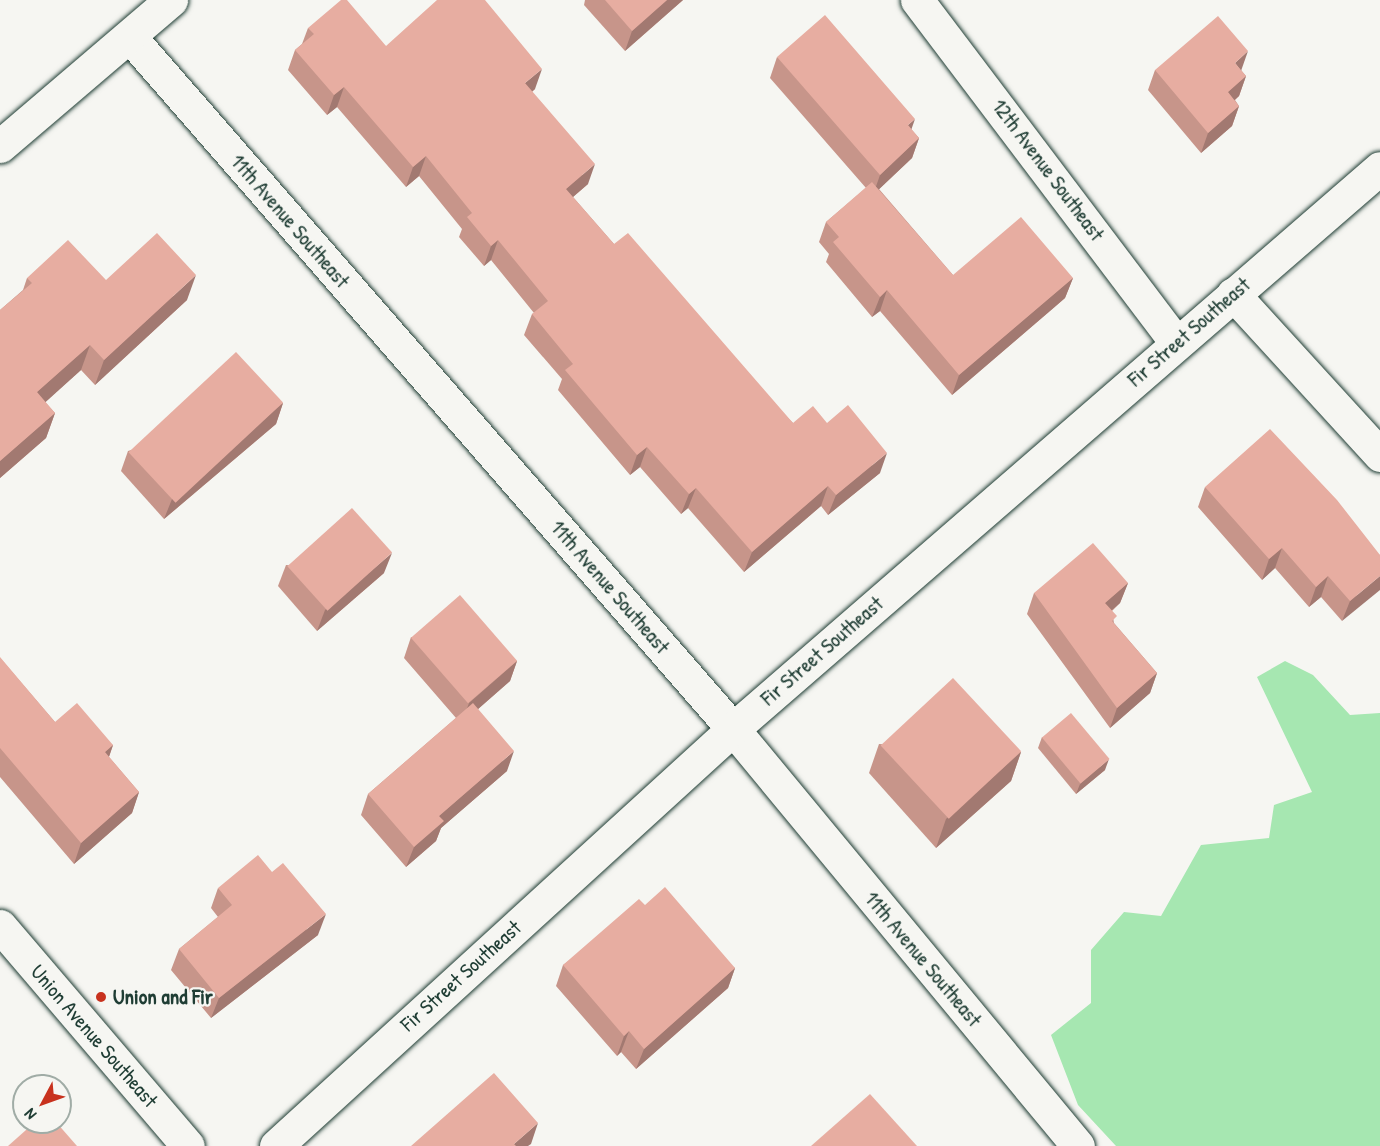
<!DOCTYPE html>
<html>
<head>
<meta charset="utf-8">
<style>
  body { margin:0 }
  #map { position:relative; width:1380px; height:1146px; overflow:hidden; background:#f6f6f2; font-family:"Patrick Hand",sans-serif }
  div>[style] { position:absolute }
  .green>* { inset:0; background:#a6e7b1 }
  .roads { filter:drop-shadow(0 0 2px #1f3d34) drop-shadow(0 0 2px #1f3d34) }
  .minor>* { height:33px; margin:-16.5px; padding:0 16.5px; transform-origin:16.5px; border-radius:16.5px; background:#f6f6f2 }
  .wall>* { inset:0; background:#c7958a }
  .shaded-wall>* { inset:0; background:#a27971 }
  .building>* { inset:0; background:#e7ada1; transform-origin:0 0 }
  .dots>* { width:16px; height:16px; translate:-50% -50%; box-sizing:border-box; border:3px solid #f6f6f2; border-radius:50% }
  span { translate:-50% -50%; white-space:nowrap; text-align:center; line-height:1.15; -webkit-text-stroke:4.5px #f6f6f2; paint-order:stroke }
  .street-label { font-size:21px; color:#1f3d34 }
  .poi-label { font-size:21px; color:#1f3d34; font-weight:700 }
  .left { translate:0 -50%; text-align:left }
  .north { position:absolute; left:12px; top:1074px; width:60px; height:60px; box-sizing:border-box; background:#f6f6f2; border:2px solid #a0aca6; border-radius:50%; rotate:229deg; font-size:16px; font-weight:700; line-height:24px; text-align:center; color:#1f3d34 }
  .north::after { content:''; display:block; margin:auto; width:21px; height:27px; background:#c8321e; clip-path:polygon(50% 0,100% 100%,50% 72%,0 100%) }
</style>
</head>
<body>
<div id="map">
  <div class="green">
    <div style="clip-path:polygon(1285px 661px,1313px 675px,1350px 715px,1380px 713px,1380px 1146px,1116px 1146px,1078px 1105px,1051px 1035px,1091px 1003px,1091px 950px,1124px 912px,1161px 916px,1201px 845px,1269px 838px,1274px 805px,1312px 792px,1257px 677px)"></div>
  </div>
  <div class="roads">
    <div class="minor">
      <div style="left:917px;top:0;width:430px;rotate:52.9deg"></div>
      <div style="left:130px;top:37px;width:918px;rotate:48.93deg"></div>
      <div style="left:733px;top:729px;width:541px;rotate:50.4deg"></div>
      <div style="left:0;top:146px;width:225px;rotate:-40.5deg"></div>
      <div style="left:1233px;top:294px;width:218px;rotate:47.6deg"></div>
      <div style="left:0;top:926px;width:289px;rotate:49.5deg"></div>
      <div style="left:276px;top:1146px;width:619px;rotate:-42.38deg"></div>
      <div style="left:733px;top:729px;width:856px;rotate:-40.93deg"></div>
    </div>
  </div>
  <div class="wall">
    <div style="clip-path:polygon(585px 0,683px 0,625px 51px,584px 5px)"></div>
    <div style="clip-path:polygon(308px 28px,386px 46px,535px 89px,532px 92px,588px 184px,573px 197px,614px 244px,793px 423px,827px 423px,880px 473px,828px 515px,821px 506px,744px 572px,688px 508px,681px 514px,640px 467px,630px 475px,558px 390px,562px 379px,524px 335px,532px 314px,534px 313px,491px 260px,484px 266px,459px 237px,462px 229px,419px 176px,406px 187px,337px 107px,327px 115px,288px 70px,295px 50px,302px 44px)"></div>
    <div style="clip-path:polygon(777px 57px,911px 129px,919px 138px,912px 158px,879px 189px,953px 275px,1073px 278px,1065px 298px,952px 395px,880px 311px,872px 317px,826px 262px,829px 254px,819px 242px,826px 222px,866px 188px,770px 78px)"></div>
    <div style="clip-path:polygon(1155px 70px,1241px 70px,1246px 76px,1239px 96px,1235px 100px,1239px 106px,1232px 126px,1201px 153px,1148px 90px)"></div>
    <div style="clip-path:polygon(27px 278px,106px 280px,187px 300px,95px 385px,81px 370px,45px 402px,55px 413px,46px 438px,0 478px,0 310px,23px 290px)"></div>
    <div style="clip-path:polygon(283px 403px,276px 424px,164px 519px,121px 471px,128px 451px)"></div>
    <div style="clip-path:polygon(1205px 487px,1380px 555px,1342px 621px,1321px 597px,1309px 607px,1275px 568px,1262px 580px,1198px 507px)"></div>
    <div style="clip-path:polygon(286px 565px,384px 573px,317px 631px,278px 586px)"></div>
    <div style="clip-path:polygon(1128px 583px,1120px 603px,1112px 611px,1114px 623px,1157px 673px,1150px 693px,1110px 728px,1027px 614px,1034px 593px)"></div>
    <div style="clip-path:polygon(411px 637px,517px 661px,510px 681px,478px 709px,507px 771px,441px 828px,436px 841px,406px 867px,361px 815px,368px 794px,456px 718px,404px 658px)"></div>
    <div style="clip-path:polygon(0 658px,55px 722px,113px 745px,109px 757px,139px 792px,132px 813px,74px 864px,0 777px)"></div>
    <div style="clip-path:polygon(1042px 737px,1105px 770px,1076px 794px,1038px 748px)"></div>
    <div style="clip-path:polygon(879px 744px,1021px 752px,1011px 781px,936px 848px,869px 773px)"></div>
    <div style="clip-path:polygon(218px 888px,318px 935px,211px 1018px,171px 970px,179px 949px,218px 917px,211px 908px)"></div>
    <div style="clip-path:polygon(645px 905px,735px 968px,728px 988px,636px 1069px,621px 1052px,617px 1056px,556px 986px,563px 965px)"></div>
  </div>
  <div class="shaded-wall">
    <div style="clip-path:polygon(667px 0,683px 0,625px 51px,632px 31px)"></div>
    <div style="clip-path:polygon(1248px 51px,1241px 71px,1235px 63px)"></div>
    <div style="clip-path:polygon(542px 69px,535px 89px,517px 103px,525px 83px)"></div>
    <div style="clip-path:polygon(1246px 76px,1239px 96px,1220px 113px,1228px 92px)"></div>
    <div style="clip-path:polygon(344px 87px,337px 107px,327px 115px,334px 95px)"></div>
    <div style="clip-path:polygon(1239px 106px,1232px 126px,1201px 153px,1208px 133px)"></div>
    <div style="clip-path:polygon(915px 119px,908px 139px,908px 125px)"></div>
    <div style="clip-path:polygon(919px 138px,912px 158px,873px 195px,880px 175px)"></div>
    <div style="clip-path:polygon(426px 156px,419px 176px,406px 187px,413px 167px)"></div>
    <div style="clip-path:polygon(595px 164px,588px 184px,559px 209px,566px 189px)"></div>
    <div style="clip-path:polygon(498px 240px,491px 260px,484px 266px,491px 246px)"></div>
    <div style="clip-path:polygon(196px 275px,187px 300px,95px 385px,104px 360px)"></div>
    <div style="clip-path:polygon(1073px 278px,1065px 298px,952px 395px,959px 375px)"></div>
    <div style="clip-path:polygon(887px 290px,880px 311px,872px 317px,880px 297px)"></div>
    <div style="clip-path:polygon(90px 345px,81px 370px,28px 418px,37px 392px)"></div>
    <div style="clip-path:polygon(283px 403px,276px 424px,164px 519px,172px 499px)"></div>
    <div style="clip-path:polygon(55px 413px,46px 438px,0 478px,0 461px)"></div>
    <div style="clip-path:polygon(647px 447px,640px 467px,630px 475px,637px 455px)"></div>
    <div style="clip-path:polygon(887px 453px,880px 473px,828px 515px,836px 495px)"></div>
    <div style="clip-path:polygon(828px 486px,821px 506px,744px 572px,752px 552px)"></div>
    <div style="clip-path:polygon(696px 488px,688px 508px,681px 514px,689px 494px)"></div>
    <div style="clip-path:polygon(1282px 548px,1275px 568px,1262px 580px,1269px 559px)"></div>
    <div style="clip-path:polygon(392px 553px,384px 573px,317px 631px,325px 610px)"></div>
    <div style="clip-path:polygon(1328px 576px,1321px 597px,1309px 607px,1316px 587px)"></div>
    <div style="clip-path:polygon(1380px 576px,1380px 590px,1342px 621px,1350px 601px)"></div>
    <div style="clip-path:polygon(1128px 583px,1120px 603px,1097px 623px,1105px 603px)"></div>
    <div style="clip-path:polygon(517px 661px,510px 681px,461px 724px,469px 703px)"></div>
    <div style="clip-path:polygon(1157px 673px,1150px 693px,1110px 728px,1117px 708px)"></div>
    <div style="clip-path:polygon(113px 745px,106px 765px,105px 752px)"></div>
    <div style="clip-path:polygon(514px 751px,507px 771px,441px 828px,436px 841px,406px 867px,414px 847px,439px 816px)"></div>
    <div style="clip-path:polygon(1021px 752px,1011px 781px,936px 848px,946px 819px)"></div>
    <div style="clip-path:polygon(1109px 759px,1105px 770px,1076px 794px,1080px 784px)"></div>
    <div style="clip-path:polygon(139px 792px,132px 813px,74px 864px,81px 843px)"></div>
    <div style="clip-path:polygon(326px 914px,318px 935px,211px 1018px,219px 998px)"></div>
    <div style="clip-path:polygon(735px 968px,728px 988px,636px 1069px,644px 1049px)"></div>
    <div style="clip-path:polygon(629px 1031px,621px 1052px,617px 1056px,624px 1036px)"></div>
    <div style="clip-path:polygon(538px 1123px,531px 1144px,528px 1146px,514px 1146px,514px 1144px)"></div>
  </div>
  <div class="building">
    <div style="clip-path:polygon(341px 0,347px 0,386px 46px,437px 0,485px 0,542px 69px,525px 83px,595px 164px,566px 189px,614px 244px,628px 233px,793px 423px,813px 406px,827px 423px,848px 405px,887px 453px,836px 495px,828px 486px,752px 552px,696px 488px,689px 494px,647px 447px,637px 455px,565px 370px,573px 364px,532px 314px,548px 301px,498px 240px,491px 246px,467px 217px,472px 213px,426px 156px,413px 167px,344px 87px,334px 95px,295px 50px,314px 34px,308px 28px)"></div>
    <div style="clip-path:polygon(605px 0,667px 0,632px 31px)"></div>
    <div style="clip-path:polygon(825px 15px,915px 119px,908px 125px,919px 138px,880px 175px,777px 57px)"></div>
    <div style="clip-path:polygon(1218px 16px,1248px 51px,1235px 63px,1246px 76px,1228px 92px,1239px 106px,1208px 133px,1155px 70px)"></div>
    <div style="clip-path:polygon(872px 182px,953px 275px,1021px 217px,1073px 278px,959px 375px,887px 290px,880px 297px,833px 242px,839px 237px,826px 222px)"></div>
    <div style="clip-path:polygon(157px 233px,196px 275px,104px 360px,90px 345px,37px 392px,55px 413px,0 461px,0 310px,32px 283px,27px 278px,68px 240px,106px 280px)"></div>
    <div style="left:236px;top:352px;width:69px;height:147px;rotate:47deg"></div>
    <div style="clip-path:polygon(1270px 429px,1337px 500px,1380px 555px,1380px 576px,1350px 601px,1328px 576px,1316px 587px,1282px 548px,1269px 559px,1205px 487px)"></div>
    <div style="left:352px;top:508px;width:60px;height:87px;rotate:48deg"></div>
    <div style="clip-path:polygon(1093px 543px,1128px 583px,1105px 603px,1117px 616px,1112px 621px,1157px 673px,1117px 708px,1034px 593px)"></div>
    <div style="left:460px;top:595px;width:87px;height:65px;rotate:49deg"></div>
    <div style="clip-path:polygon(0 657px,55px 722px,77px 703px,113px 745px,105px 752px,139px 792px,81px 843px,0 748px)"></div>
    <div style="left:953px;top:678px;width:100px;height:99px;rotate:47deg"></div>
    <div style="clip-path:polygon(473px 703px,514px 751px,439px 816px,444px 821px,414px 847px,368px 794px)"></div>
    <div style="left:1071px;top:713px;width:60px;height:38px;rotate:50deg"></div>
    <div style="clip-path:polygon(258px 855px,272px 872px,283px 863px,326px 914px,219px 998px,179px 949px,232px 905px,218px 888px)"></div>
    <div style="clip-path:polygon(665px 887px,735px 968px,644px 1049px,629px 1031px,624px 1036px,563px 965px,639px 899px,645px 905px)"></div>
    <div style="clip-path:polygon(494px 1073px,538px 1123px,514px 1144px,516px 1146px,411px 1146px)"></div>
    <div style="clip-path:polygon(870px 1094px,917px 1146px,811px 1146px)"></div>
    <div style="clip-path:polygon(35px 1122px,56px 1122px,77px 1146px,8px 1146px)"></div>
  </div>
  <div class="dots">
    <div style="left:101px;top:997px;background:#c8321e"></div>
  </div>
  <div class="street-label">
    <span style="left:1048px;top:170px;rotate:53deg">12th Avenue Southeast</span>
    <span style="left:290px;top:221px;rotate:49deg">11th Avenue Southeast</span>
    <span style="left:1189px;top:332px;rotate:-41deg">Fir Street Southeast</span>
    <span style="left:610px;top:587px;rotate:49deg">11th Avenue Southeast</span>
    <span style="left:822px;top:651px;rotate:-41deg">Fir Street Southeast</span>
    <span style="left:923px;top:959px;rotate:50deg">11th Avenue Southeast</span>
    <span style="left:461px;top:976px;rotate:-42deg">Fir Street Southeast</span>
    <span style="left:94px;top:1036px;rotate:49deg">Union Avenue Southeast</span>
  </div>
  <div class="poi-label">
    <span class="left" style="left:113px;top:997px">Union and Fir</span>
  </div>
  <div class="north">N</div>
</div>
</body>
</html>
